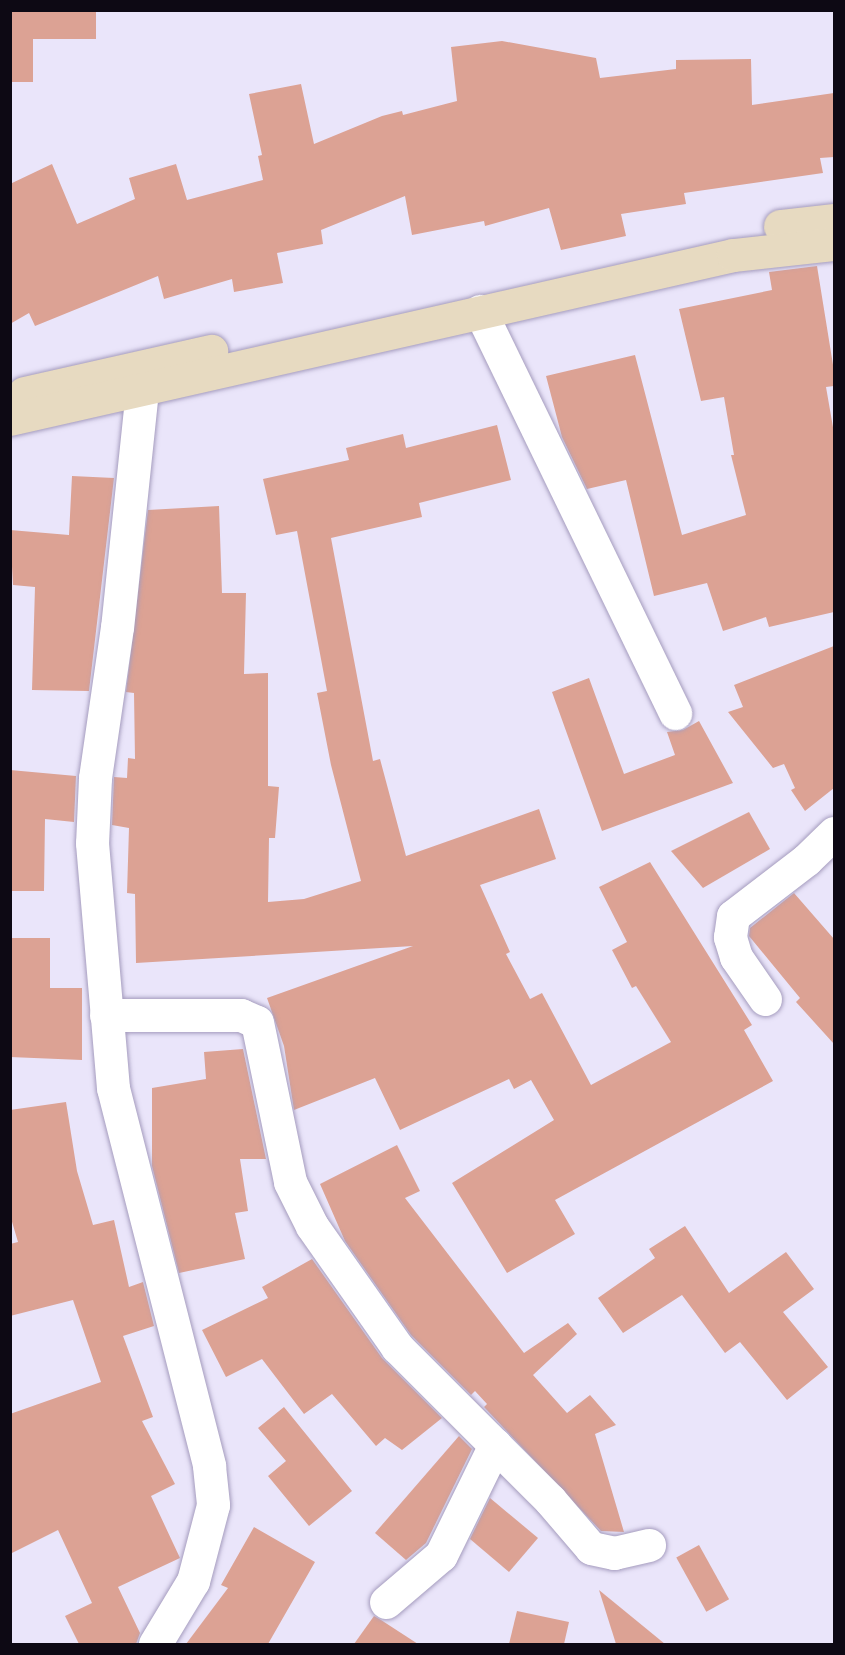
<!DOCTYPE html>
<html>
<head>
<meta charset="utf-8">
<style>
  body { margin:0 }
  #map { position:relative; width:845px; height:1655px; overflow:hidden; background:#eae5fa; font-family:Literata,serif }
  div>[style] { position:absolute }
  .building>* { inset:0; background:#dca294; transform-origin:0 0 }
  .roads { filter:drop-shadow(0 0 2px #a59cbe) drop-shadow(0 0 2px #a59cbe) }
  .street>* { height:33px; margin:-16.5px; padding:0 16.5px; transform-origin:16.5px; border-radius:16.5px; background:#fff }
  .secondary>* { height:33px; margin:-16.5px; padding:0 16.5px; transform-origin:16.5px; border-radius:16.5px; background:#e7dac1 }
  span { translate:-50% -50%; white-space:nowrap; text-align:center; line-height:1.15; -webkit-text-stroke:5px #fff; paint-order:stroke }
  .frame { position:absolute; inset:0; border:12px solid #0d0914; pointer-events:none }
</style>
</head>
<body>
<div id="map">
  <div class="building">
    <div style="clip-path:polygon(10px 10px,96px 10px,96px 39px,33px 39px,33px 82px,10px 82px)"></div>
    <div style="clip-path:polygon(502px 41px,596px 58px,600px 78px,676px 69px,676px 60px,751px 59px,752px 105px,834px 93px,834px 157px,820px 158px,823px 173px,684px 193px,686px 204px,621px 214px,626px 236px,561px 250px,549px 208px,485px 226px,484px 221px,412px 235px,405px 196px,321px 230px,323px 244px,277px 253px,283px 283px,234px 292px,232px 279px,164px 299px,158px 276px,35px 326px,29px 313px,10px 324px,10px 184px,52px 164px,77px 224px,135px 199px,129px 178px,176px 164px,187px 200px,263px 180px,258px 156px,262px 155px,249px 94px,301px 84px,314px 144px,382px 116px,402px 111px,403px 115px,457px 101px,451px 47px)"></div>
    <div style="clip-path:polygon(817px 266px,834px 371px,834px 386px,826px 387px,834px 433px,834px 612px,769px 627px,766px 617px,723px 631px,707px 583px,654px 596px,626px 480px,587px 489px,562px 437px,546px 376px,635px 355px,682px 535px,746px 515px,731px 455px,734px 455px,724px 397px,701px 401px,679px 309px,772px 290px,769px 272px)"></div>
    <div style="clip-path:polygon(497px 425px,511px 480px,419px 503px,422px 517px,331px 538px,373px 761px,380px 759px,406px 856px,539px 809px,556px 859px,480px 885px,510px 952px,506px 954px,530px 999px,542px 993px,591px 1085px,671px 1042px,636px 986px,632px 988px,612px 950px,627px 942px,599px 887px,650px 862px,752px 1025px,744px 1030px,773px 1081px,555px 1200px,575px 1234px,507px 1273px,452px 1183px,554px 1120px,531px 1080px,514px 1089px,509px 1079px,400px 1130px,375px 1078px,294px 1110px,284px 1046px,267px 998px,413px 946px,136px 963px,135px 894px,127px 893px,129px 828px,112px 825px,114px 777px,127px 778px,128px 758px,135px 759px,134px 693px,126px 692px,148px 510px,219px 506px,222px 593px,246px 593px,244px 674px,268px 673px,268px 786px,279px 787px,275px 838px,269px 838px,268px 902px,304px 899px,361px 881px,331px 765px,317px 693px,327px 691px,297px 531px,276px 535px,263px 479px,349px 460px,346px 448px,403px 434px,406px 448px)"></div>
    <div style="clip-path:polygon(72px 476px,114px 478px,89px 691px,32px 690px,35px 587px,13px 585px,10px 530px,69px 535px)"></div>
    <div style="clip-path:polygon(834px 646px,834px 788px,805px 811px,791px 790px,795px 788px,784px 764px,773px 768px,728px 712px,743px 707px,734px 685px)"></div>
    <div style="clip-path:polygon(589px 678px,624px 774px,675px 755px,667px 732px,683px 730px,699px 721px,733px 783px,602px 831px,552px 692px)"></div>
    <div style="clip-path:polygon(10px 770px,76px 776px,74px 822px,45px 819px,44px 891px,10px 891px)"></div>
    <div style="clip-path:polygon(749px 812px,770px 849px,703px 888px,671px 851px)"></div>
    <div style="clip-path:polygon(794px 893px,834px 939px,834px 1044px,796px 1002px,800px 998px,749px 936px,750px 928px)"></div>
    <div style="clip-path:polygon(10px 938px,50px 938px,50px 988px,82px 988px,82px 1060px,10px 1057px)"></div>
    <div style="clip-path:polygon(243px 1049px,266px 1159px,240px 1159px,248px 1211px,235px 1213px,245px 1259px,179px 1273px,152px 1166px,152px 1088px,206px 1079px,204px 1052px)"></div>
    <div style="clip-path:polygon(66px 1102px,77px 1171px,93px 1225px,114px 1220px,129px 1287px,143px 1282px,154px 1326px,123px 1336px,153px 1417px,142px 1421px,175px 1484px,151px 1496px,180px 1558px,118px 1587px,140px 1633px,136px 1644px,79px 1644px,65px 1616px,92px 1603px,58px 1530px,10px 1554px,10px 1414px,101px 1382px,73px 1300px,10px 1316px,10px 1244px,18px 1242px,10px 1215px,10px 1110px)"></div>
    <div style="clip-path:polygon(397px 1145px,420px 1191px,405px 1198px,524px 1353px,568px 1323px,577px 1334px,533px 1375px,567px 1413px,590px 1395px,616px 1425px,595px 1434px,624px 1532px,601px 1531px,484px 1407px,487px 1404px,475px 1391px,471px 1395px,411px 1335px,345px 1241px,320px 1184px)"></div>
    <div style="clip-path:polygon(685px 1226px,729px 1293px,786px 1252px,814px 1289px,783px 1312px,828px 1367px,787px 1400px,740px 1342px,725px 1353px,682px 1295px,623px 1333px,598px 1298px,655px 1258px,649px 1249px)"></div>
    <div style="clip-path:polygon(312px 1259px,382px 1358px,442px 1418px,402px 1450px,385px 1438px,376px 1446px,332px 1394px,304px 1414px,262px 1359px,226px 1377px,202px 1330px,268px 1298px,262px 1287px)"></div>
    <div style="clip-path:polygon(284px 1407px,352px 1491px,309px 1526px,268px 1476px,286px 1461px,258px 1428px)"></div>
    <div style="clip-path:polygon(459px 1436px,472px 1449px,426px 1543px,406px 1560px,375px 1533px)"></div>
    <div style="clip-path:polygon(490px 1498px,538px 1538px,509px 1572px,470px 1539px)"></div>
    <div style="clip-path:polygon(254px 1527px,315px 1562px,268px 1644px,186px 1644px,228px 1588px,221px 1585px)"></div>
    <div style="left:699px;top:1545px;width:62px;height:26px;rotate:61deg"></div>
    <div style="clip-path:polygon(599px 1590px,665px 1644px,616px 1644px)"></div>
    <div style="clip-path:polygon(517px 1611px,569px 1622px,564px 1644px,509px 1644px)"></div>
    <div style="clip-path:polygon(374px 1616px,381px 1620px,418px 1644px,354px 1644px)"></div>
  </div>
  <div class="roads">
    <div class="street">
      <div style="left:480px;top:311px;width:447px;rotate:64.1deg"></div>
      <div style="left:142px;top:390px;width:238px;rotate:96deg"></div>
      <div style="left:117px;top:627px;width:153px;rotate:98.3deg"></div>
      <div style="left:95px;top:778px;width:65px;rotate:92.6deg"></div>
      <div style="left:92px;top:843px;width:246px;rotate:85.1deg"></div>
      <div style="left:113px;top:1088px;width:390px;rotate:75.7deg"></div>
      <div style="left:209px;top:1466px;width:39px;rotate:84deg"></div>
      <div style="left:213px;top:1505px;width:79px;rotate:104.7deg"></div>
      <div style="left:193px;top:1581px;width:74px;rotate:121.1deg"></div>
      <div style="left:765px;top:999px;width:51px;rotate:-124.6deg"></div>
      <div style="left:736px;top:957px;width:21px;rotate:-107deg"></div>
      <div style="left:730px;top:937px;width:21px;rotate:-82deg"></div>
      <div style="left:733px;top:916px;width:92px;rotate:-37.5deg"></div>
      <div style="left:806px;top:860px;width:39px;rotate:-44deg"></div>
      <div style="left:106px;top:1015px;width:135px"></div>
      <div style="left:241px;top:1015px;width:17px;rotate:24deg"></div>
      <div style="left:257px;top:1022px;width:163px;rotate:78.3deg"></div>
      <div style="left:290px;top:1182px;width:49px;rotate:63.4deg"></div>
      <div style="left:312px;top:1226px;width:148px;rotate:54.9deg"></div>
      <div style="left:397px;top:1347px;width:216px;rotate:45deg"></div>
      <div style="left:550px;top:1500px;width:63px;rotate:49.5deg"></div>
      <div style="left:591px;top:1548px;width:24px;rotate:12deg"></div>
      <div style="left:614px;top:1553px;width:36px;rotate:-13deg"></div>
      <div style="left:386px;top:1602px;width:72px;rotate:-40.5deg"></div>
      <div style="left:441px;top:1555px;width:123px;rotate:-63.9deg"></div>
    </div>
    <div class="secondary">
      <div style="left:780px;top:226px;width:54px;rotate:-6.3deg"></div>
      <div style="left:24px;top:393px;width:192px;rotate:-12.7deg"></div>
      <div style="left:10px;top:419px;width:741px;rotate:-12.78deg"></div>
      <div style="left:733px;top:255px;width:102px;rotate:-6.2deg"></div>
    </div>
  </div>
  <div class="frame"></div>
</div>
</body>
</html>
